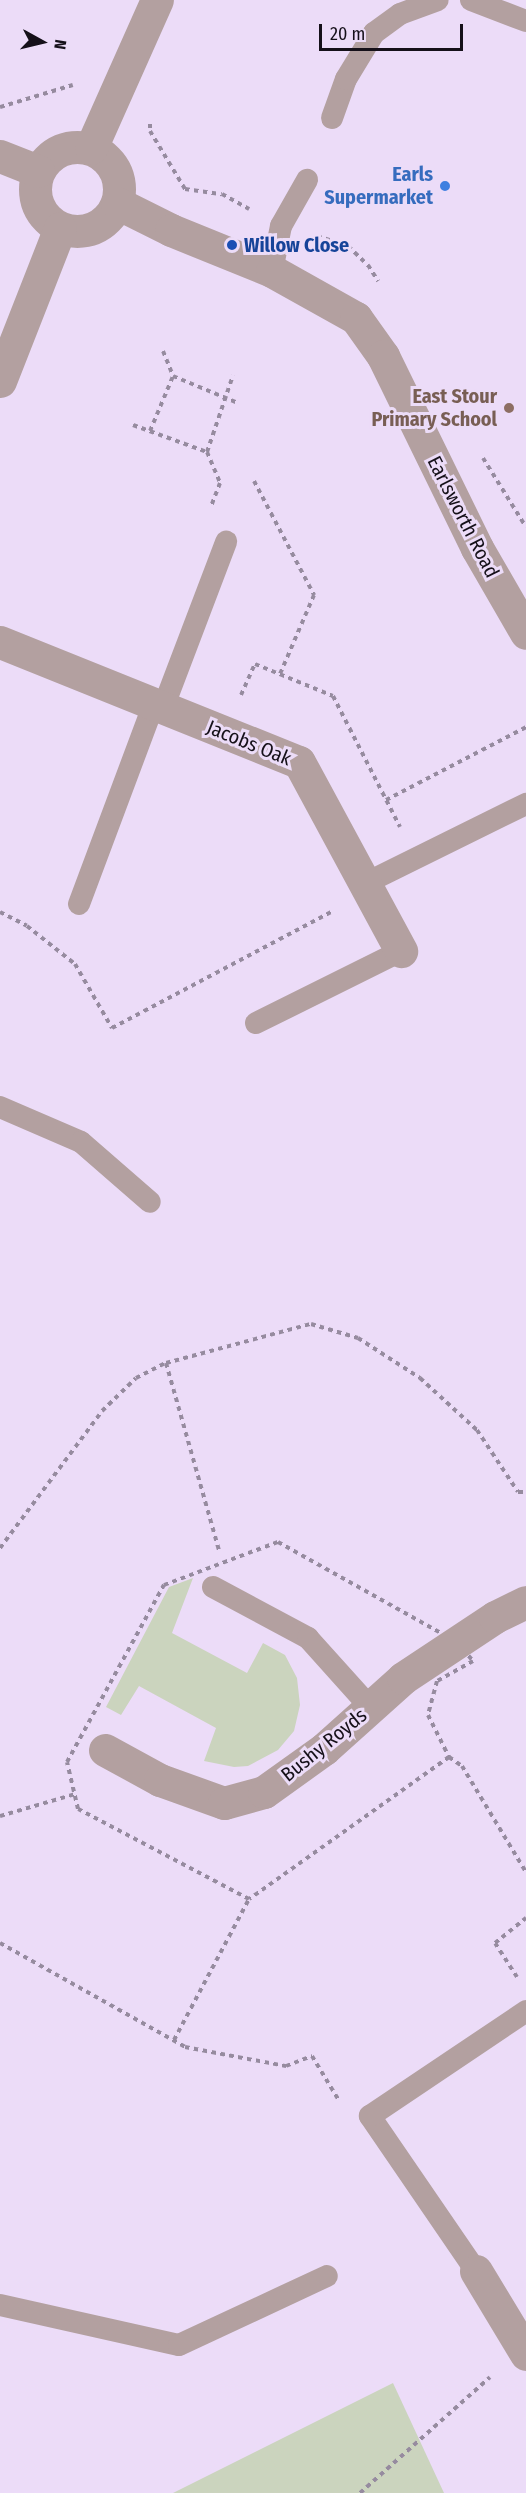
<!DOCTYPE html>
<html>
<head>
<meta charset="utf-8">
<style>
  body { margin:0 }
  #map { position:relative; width:526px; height:2493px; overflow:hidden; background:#ecdcf8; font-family:"Fira Sans Condensed",sans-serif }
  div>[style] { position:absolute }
  .green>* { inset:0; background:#cbd4be }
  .path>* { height:4px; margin-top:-2px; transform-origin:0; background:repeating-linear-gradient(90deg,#968b9f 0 4.5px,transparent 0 9px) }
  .service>* { height:22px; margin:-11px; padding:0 11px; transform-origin:11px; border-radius:11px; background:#b3a0a0 }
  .minor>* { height:33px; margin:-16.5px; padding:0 16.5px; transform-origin:16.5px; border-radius:16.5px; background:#b3a0a0 }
  .minor>.ring { margin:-16.5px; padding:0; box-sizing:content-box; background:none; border:33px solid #b3a0a0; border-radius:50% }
  .dots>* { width:16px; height:16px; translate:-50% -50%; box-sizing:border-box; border:3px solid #ecdcf8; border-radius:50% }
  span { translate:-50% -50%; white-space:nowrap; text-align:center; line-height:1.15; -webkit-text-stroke:6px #ecdcf8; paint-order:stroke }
  .shop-label { font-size:20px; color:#366cbe; font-weight:700 }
  .right { translate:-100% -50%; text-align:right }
  .transit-label { font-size:20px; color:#164399; font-weight:700 }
  .left { translate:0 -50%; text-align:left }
  .education-label { font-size:20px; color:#785e54; font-weight:700 }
  .street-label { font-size:20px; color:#151019 }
  .north { position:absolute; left:12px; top:12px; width:60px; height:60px; -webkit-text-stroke:4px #ecdcf8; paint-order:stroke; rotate:98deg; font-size:16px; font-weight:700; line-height:24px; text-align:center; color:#151019 }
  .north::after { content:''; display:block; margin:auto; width:21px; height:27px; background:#151019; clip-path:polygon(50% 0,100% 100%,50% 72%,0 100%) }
  .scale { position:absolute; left:319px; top:24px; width:144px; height:27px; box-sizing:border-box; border:3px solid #151019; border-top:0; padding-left:8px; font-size:18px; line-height:21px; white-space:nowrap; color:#151019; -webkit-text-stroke:4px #ecdcf8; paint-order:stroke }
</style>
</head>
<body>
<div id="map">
  <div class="green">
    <div style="clip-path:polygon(193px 1578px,172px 1633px,247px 1673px,263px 1643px,285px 1655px,297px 1678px,300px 1705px,294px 1731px,278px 1750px,248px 1766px,234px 1767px,204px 1761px,216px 1728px,139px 1686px,121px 1715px,106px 1707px,169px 1587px)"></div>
    <div style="clip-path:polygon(393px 2383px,444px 2493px,173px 2493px)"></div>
  </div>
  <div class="path">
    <div style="left:0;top:107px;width:76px;rotate:-16.8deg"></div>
    <div style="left:150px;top:124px;width:7px;rotate:90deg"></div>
    <div style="left:150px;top:131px;width:68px;rotate:58.9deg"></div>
    <div style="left:185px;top:189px;width:37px;rotate:8deg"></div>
    <div style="left:222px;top:194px;width:31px;rotate:29deg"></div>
    <div style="left:317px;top:236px;width:33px;rotate:18deg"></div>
    <div style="left:348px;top:246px;width:28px;rotate:44deg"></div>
    <div style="left:368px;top:265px;width:19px;rotate:58deg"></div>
    <div style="left:163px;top:351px;width:27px;rotate:68deg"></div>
    <div style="left:173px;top:376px;width:70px;rotate:22.6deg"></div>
    <div style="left:133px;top:425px;width:79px;rotate:20deg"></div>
    <div style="left:207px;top:452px;width:34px;rotate:67deg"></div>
    <div style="left:220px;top:483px;width:26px;rotate:111deg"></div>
    <div style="left:150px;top:431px;width:60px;rotate:-67.3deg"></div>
    <div style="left:207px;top:452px;width:81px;rotate:-71.3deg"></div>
    <div style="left:483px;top:458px;width:81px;rotate:58.1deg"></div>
    <div style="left:254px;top:481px;width:129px;rotate:62.2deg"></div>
    <div style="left:314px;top:595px;width:86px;rotate:113.3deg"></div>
    <div style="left:241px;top:695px;width:34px;rotate:-66deg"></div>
    <div style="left:255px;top:664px;width:84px;rotate:22.3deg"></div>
    <div style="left:333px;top:696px;width:147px;rotate:62.9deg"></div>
    <div style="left:386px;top:800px;width:158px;rotate:-27.5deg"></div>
    <div style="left:0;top:912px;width:30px;rotate:27deg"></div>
    <div style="left:27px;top:926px;width:61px;rotate:38.4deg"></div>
    <div style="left:75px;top:964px;width:74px;rotate:60deg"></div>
    <div style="left:112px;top:1028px;width:250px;rotate:-27.9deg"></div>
    <div style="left:166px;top:1363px;width:194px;rotate:74.2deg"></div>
    <div style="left:278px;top:1542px;width:205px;rotate:29.2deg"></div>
    <div style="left:457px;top:1642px;width:25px;rotate:50deg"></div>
    <div style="left:473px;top:1661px;width:41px;rotate:150.9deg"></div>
    <div style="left:437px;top:1681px;width:35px;rotate:105deg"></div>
    <div style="left:428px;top:1715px;width:47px;rotate:63.4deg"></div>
    <div style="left:449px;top:1757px;width:245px;rotate:144.6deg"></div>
    <div style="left:249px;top:1899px;width:193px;rotate:-152.2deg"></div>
    <div style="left:78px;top:1809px;width:48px;rotate:-103.2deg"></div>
    <div style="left:67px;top:1762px;width:202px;rotate:-61.3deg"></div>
    <div style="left:164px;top:1585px;width:122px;rotate:-20.7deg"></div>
    <div style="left:0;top:1548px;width:171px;rotate:-53.3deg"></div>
    <div style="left:102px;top:1411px;width:47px;rotate:-44.1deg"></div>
    <div style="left:136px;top:1378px;width:34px;rotate:-27deg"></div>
    <div style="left:166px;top:1363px;width:150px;rotate:-15.1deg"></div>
    <div style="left:311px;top:1324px;width:49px;rotate:16.6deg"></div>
    <div style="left:358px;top:1338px;width:74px;rotate:32.8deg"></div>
    <div style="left:420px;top:1378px;width:77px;rotate:42.4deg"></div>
    <div style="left:477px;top:1430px;width:74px;rotate:56.5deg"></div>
    <div style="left:518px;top:1492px;width:8px"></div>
    <div style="left:449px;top:1757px;width:16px;rotate:35deg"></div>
    <div style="left:462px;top:1766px;width:124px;rotate:58.9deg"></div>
    <div style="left:0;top:1816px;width:78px;rotate:-16.3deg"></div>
    <div style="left:0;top:1943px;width:212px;rotate:29.3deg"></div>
    <div style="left:185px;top:2047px;width:103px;rotate:10.7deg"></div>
    <div style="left:286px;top:2066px;width:28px;rotate:-21deg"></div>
    <div style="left:312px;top:2056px;width:50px;rotate:58.8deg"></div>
    <div style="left:517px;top:1977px;width:40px;rotate:-122.9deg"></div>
    <div style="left:495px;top:1943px;width:40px;rotate:-39deg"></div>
    <div style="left:174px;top:2040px;width:160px;rotate:-62deg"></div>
    <div style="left:360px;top:2493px;width:174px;rotate:-41.7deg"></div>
  </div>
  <div class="service">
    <div style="left:471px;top:0;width:59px;rotate:20.9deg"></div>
    <div style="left:332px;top:118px;width:41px;rotate:-70.3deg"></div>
    <div style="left:346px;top:79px;width:54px;rotate:-58.7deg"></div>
    <div style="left:374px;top:33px;width:32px;rotate:-36deg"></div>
    <div style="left:400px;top:14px;width:40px;rotate:-20.2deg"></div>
    <div style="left:272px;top:271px;width:46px;rotate:-78.7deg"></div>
    <div style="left:281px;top:226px;width:53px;rotate:-60.5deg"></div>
    <div style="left:163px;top:708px;width:178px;rotate:-69.2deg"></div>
    <div style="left:364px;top:884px;width:181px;rotate:-26.3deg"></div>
    <div style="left:79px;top:904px;width:215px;rotate:-69.5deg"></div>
    <div style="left:256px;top:1023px;width:162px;rotate:-26.4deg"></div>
    <div style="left:0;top:1107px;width:88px;rotate:23.4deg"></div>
    <div style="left:81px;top:1142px;width:91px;rotate:41deg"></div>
    <div style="left:213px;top:1587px;width:108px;rotate:28.2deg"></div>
    <div style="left:308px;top:1638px;width:93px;rotate:48.1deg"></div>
    <div style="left:476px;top:2271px;width:188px;rotate:-124.4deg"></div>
    <div style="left:370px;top:2116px;width:188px;rotate:-33.9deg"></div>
    <div style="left:0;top:2305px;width:183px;rotate:12.6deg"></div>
    <div style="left:179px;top:2345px;width:163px;rotate:-25deg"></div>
  </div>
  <div class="minor">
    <div class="ring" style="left:35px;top:147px;width:51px;height:51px"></div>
    <div style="left:91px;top:148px;width:162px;rotate:-66deg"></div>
    <div style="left:0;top:156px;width:41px;rotate:21.5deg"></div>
    <div style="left:117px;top:203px;width:60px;rotate:26.6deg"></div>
    <div style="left:171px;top:230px;width:109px;rotate:22.1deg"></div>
    <div style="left:272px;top:271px;width:96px;rotate:29.2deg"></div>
    <div style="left:356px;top:318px;width:47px;rotate:54.6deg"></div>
    <div style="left:383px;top:356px;width:214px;rotate:63.9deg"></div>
    <div style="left:477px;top:548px;width:98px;rotate:60deg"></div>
    <div style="left:0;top:381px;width:164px;rotate:-68.6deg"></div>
    <div style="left:0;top:642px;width:322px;rotate:21.9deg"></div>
    <div style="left:299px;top:762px;width:215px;rotate:61.6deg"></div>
    <div style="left:105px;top:1750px;width:63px;rotate:28.6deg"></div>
    <div style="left:160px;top:1780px;width:68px;rotate:19.8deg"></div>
    <div style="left:224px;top:1803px;width:41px;rotate:-15.4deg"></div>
    <div style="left:264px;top:1792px;width:74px;rotate:-35.6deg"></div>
    <div style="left:324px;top:1749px;width:106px;rotate:-41.9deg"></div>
    <div style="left:403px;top:1678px;width:110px;rotate:-33.5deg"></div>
    <div style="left:495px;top:1617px;width:34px;rotate:-26deg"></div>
    <div style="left:476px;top:2271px;width:97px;rotate:58.9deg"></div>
  </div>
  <div class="dots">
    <div style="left:445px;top:186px;background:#3f7fe0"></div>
    <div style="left:232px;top:245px;background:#1a4fb4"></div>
    <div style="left:509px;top:408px;background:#8d6e63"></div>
  </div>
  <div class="shop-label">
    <span class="right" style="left:433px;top:186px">Earls<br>Supermarket</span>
  </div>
  <div class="transit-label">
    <span class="left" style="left:244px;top:245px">Willow Close</span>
  </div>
  <div class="education-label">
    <span class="right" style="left:497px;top:408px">East Stour<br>Primary School</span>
  </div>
  <div class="street-label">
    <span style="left:463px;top:517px;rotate:63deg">Earlsworth Road</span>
    <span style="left:249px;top:743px;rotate:22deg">Jacobs Oak</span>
    <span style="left:324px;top:1745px;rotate:-39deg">Bushy Royds</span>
  </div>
  <div class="north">N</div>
  <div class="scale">20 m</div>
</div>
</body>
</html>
